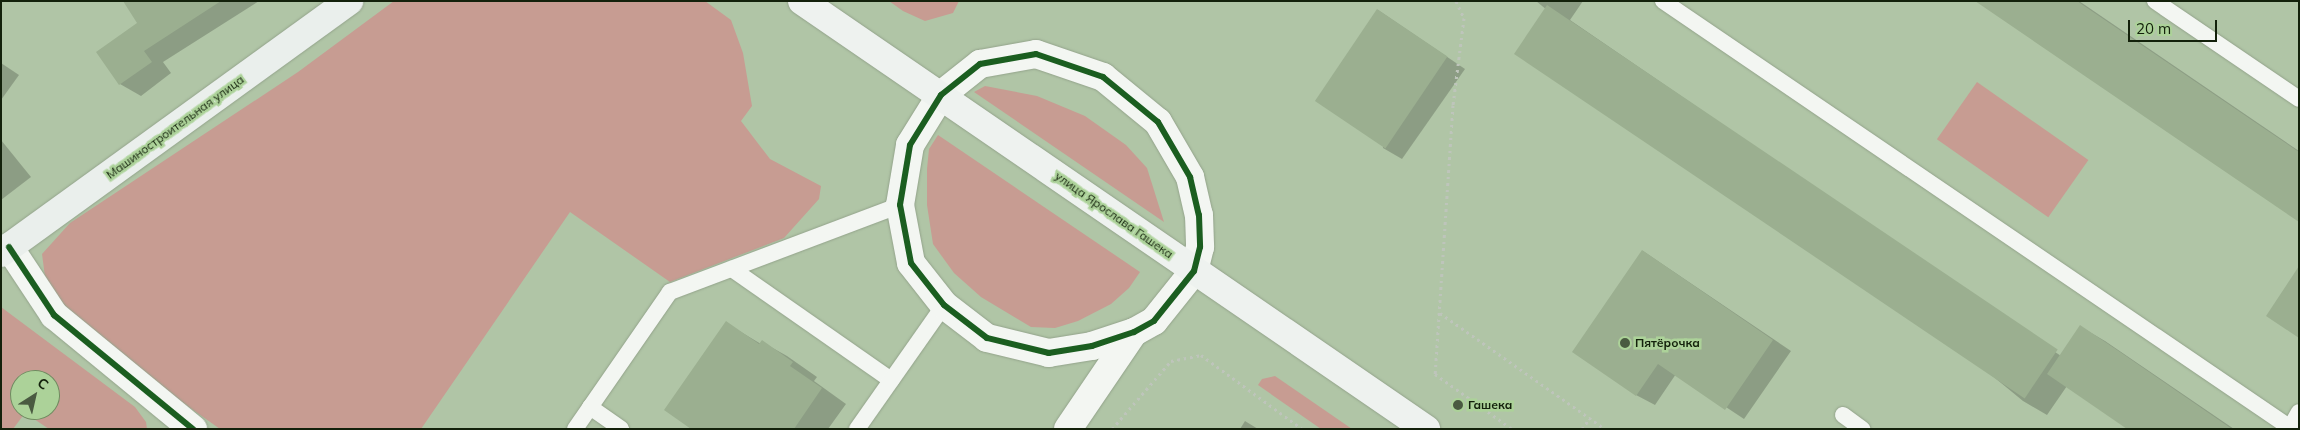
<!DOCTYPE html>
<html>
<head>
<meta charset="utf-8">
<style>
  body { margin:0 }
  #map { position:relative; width:2300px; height:430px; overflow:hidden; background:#b0c5a6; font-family:Mulish,sans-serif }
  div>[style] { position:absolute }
  .green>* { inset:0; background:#c79c92; transform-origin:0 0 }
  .shadow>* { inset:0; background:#0003 }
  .building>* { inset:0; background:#9baf90; transform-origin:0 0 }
  .path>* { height:3px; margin-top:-1.5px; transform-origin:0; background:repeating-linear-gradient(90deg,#bec5bb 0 2.5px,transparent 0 6.5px) }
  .roads { filter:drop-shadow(0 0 1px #93a38b) drop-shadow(0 0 1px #93a38b) }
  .service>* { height:16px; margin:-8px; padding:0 8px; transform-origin:8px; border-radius:8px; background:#f3f6f2 }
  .minor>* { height:28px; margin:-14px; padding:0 14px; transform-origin:14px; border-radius:14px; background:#f3f6f2 }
  .secondary>* { height:28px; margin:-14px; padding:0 14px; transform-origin:14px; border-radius:14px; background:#eef2ef }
  .primary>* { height:28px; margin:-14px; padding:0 14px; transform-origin:14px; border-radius:14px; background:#eaefec }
  .cycleway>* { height:6px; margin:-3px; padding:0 3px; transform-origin:3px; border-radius:3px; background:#1b5e20 }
  .dots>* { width:14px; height:14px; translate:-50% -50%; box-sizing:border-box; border:2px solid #acd299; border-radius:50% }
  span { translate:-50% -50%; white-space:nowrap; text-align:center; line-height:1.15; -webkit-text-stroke:5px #acd299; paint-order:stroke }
  .street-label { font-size:12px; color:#13210b }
  .poi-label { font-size:12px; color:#13210b; font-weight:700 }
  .left { translate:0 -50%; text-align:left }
  .frame { position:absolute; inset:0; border:2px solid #13210b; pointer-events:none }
  .north { position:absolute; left:10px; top:370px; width:50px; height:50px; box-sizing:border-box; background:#acd299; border:1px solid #6f8b60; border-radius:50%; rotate:35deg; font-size:14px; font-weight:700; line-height:20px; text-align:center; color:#13210b }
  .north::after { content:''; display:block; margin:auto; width:18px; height:22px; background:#4a5a41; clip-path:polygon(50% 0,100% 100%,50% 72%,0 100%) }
  .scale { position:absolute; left:2128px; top:20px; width:89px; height:22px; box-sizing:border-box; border:2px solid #13210b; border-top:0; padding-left:6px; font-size:15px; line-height:18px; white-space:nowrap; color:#13210b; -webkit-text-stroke:4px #acd299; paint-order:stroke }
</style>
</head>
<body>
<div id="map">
  <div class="green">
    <div style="clip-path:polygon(394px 1px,705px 1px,731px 20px,743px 53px,752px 106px,741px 121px,770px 159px,821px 186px,819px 199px,784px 238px,670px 282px,570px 212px,421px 429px,220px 429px,148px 378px,47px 292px,42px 254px,70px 223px,298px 72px)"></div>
    <div style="clip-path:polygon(889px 1px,959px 1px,953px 13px,925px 21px,903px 11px)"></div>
    <div style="left:1977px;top:82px;width:136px;height:70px;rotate:35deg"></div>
    <div style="clip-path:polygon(985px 86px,1037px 96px,1085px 116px,1126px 145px,1147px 168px,1164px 222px,974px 92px)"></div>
    <div style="clip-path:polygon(938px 135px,1140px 272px,1129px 288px,1111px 304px,1078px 321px,1055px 328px,1031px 327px,981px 297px,954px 273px,933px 244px,927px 205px,927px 169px,929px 149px)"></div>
    <div style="clip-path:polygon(evenodd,1px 307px,135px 407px,146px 422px,147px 429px,49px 429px,25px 413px,13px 429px,1px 429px,1px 307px,20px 380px,50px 380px,50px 410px,20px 410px,20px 380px)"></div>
    <div style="clip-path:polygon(1275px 376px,1352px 429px,1321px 429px,1258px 385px,1262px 379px)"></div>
  </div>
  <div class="shadow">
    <div style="clip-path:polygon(136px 1px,259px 1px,163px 62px,171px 73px,141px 96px,120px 84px,138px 23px)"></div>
    <div style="clip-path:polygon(1536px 1px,1583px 1px,1570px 20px,2061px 356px,2081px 327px,2105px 341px,2234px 429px,2129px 429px,2067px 386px,2047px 415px,2023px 401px)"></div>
    <div style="clip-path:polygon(1977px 1px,2079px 1px,2299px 151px,2299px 220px)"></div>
    <div style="clip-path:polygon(1378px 10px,1465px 69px,1402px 159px,1383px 148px)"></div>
    <div style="clip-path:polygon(1px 63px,19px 75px,1px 100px)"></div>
    <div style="clip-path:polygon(1px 140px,31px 177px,1px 200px)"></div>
    <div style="clip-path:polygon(1643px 251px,1791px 351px,1744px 419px,1676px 374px,1655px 405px,1636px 395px)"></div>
    <div style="clip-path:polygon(726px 323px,761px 344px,762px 342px,787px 356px,817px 377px,814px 381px,846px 404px,828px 429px,693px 429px)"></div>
    <div style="clip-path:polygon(1245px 421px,1258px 429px,1240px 429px)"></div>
  </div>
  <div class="building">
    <div style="clip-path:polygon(123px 1px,221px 1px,144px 51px,152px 62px,119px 85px,96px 52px,137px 23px)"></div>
    <div style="clip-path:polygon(1975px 1px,2077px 1px,2262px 127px,2299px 152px,2299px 222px)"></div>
    <div style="left:1547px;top:5px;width:616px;height:59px;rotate:34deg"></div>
    <div style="left:1377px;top:9px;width:85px;height:111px;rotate:34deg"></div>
    <div style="clip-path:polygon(1642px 250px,1773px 340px,1725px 410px,1658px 364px,1636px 396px,1572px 352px)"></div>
    <div style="clip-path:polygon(2299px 266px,2299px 338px,2266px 316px)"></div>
    <div style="clip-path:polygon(726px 321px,759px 344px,762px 340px,793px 362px,790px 366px,822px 388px,794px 429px,691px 429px,664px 410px)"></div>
    <div style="clip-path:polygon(2080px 325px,2123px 354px,2232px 429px,2127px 429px,2047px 374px)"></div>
  </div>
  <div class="path">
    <div style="left:1456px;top:1px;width:19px;rotate:65deg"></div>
    <div style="left:1464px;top:18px;width:88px;rotate:97.2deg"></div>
    <div style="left:1453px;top:105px;width:270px;rotate:93.8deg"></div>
    <div style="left:1435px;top:374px;width:95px;rotate:35.5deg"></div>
    <div style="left:1440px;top:313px;width:202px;rotate:35.1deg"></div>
    <div style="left:1112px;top:429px;width:90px;rotate:-49.1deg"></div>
    <div style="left:1171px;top:361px;width:31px;rotate:-11deg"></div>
    <div style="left:1201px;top:355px;width:125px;rotate:36.2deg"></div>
    <div style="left:1582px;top:429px;width:14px;rotate:-54deg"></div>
  </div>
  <div class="roads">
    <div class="service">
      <div style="left:1663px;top:1px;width:761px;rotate:34.23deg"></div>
      <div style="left:2155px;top:1px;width:174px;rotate:34.2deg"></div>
      <div style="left:732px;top:269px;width:194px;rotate:34.9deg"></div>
      <div style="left:590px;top:407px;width:38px;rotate:35deg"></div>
      <div style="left:1843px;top:415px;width:24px;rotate:36deg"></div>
      <div style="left:2290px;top:428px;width:18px;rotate:-61deg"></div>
      <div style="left:575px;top:429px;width:167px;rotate:-55.3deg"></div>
      <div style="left:670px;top:292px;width:246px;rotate:-20.7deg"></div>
      <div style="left:857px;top:429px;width:151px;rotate:-54.9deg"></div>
    </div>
    <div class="minor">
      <div style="left:1036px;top:54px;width:71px;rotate:18.9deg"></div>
      <div style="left:1103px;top:77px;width:71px;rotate:39.3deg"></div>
      <div style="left:1158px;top:122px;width:64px;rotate:59.8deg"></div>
      <div style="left:1190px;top:177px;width:39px;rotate:77deg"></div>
      <div style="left:1199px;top:215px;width:32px;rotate:88deg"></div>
      <div style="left:1200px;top:247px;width:25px;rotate:104deg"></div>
      <div style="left:1194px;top:271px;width:64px;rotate:128.7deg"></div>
      <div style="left:1154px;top:321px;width:23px;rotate:151deg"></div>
      <div style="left:1134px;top:332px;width:44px;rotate:161.6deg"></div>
      <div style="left:1092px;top:346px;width:44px;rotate:170.8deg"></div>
      <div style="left:1049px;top:353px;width:64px;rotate:-166.4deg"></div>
      <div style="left:987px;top:338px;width:54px;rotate:-142.5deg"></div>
      <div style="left:944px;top:305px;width:53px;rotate:-128.2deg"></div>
      <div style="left:911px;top:263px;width:59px;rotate:-100.7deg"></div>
      <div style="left:900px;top:205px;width:61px;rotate:-80.5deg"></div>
      <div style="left:910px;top:145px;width:59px;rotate:-58.2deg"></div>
      <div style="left:941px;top:95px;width:50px;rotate:-38.5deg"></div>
      <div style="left:980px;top:64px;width:57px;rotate:-10.1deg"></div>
      <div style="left:9px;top:247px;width:82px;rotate:56.5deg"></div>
      <div style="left:54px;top:315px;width:180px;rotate:39.4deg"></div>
      <div style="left:1068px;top:429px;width:117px;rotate:-55.8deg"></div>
    </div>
    <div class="secondary">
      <div style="left:802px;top:1px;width:757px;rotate:34.45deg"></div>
    </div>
    <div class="primary">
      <div style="left:1px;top:253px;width:430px;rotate:-35.9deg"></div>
    </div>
  </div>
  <div class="cycleway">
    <div style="left:1036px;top:54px;width:71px;rotate:18.9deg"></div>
    <div style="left:1103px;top:77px;width:71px;rotate:39.3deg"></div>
    <div style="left:1158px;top:122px;width:64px;rotate:59.8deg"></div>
    <div style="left:1190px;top:177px;width:39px;rotate:77deg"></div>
    <div style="left:1199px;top:215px;width:32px;rotate:88deg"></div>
    <div style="left:1200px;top:247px;width:25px;rotate:104deg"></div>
    <div style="left:1194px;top:271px;width:64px;rotate:128.7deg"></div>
    <div style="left:1154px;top:321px;width:23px;rotate:151deg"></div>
    <div style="left:1134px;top:332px;width:44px;rotate:161.6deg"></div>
    <div style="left:1092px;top:346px;width:44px;rotate:170.8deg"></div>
    <div style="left:1049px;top:353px;width:64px;rotate:-166.4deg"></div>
    <div style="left:987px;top:338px;width:54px;rotate:-142.5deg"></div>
    <div style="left:944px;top:305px;width:53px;rotate:-128.2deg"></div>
    <div style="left:911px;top:263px;width:59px;rotate:-100.7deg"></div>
    <div style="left:900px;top:205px;width:61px;rotate:-80.5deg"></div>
    <div style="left:910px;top:145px;width:59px;rotate:-58.2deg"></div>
    <div style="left:941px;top:95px;width:50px;rotate:-38.5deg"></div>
    <div style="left:980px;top:64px;width:57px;rotate:-10.1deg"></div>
    <div style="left:9px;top:247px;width:82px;rotate:56.5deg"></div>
    <div style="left:54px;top:315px;width:180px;rotate:39.4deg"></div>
  </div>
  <div class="dots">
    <div style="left:1625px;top:343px;background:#4a5a41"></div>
    <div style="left:1458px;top:405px;background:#4a5a41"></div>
  </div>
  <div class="street-label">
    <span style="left:175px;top:127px;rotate:-36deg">Машиностроительная улица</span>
    <span style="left:1114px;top:215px;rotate:35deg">улица Ярослава Гашека</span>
  </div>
  <div class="poi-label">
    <span class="left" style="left:1635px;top:343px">Пятёрочка</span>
    <span class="left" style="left:1468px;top:405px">Гашека</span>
  </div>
  <div class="frame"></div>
  <div class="north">С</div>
  <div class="scale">20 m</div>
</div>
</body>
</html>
